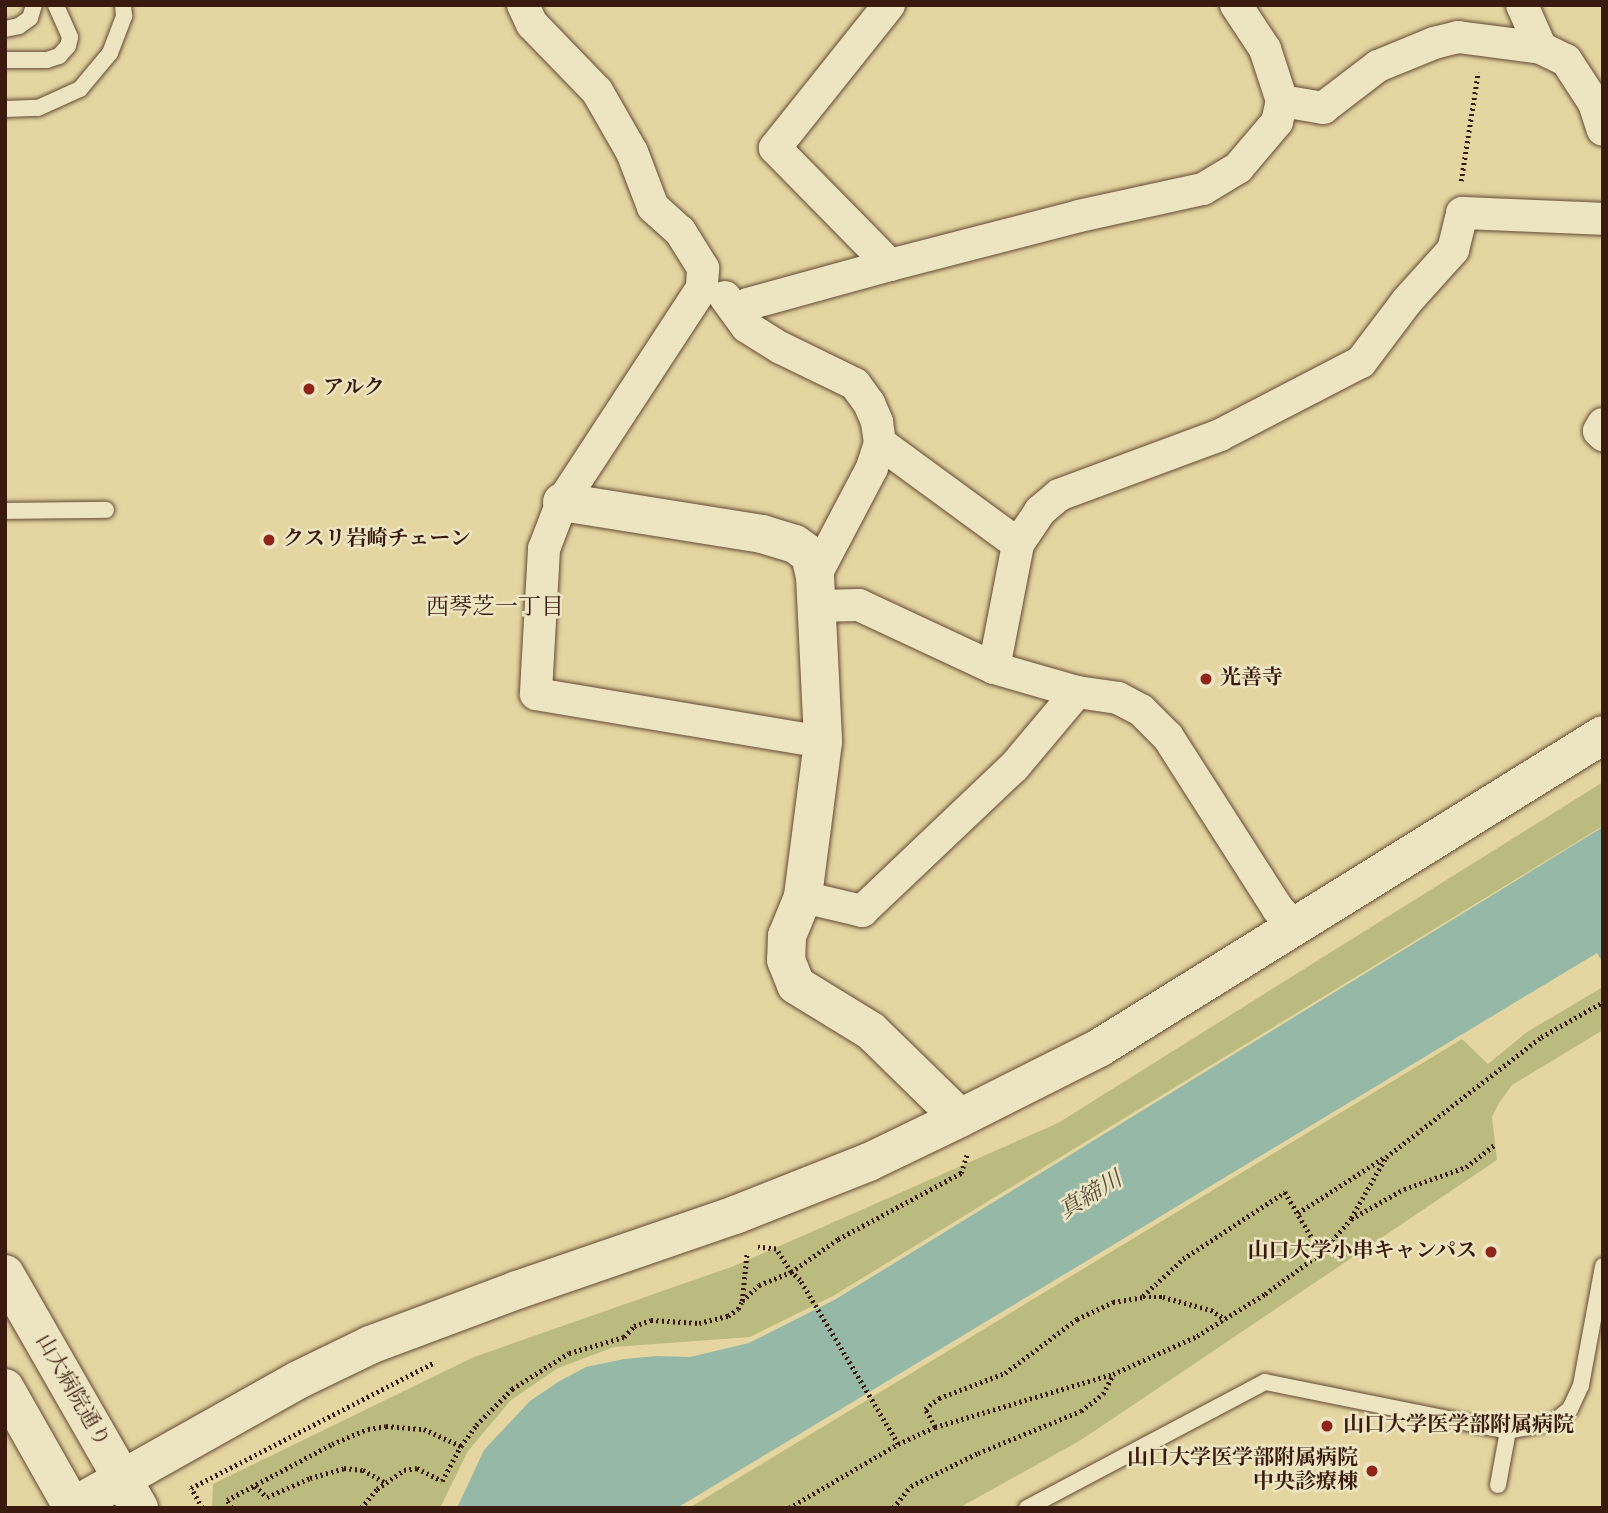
<!DOCTYPE html>
<html>
<head>
<meta charset="utf-8">
<style>
  body { margin:0 }
  #map { position:relative; width:1608px; height:1513px; overflow:hidden; background:#e4d5a1; font-family:Vollkorn,"Noto Serif JP",serif }
  div>[style] { position:absolute }
  .green>* { inset:0; background:#bcbb7f }
  .water>* { inset:0; background:#95b9a6 }
  .path>* { height:4.5px; margin-top:-2.25px; transform-origin:0; background:repeating-linear-gradient(90deg,#3a1a0e 0 2px,transparent 0 5.5px) }
  .roads { filter:drop-shadow(0 0 2px #644933) drop-shadow(0 0 2px #644933) }
  .lane>* { height:16px; margin:-8px; padding:0 8px; transform-origin:8px; border-radius:8px; background:#ede4c2 }
  .street>* { height:32px; margin:-16px; padding:0 16px; transform-origin:16px; border-radius:16px; background:#ede4c2 }
  .secondary>* { height:38px; margin:-19px; padding:0 19px; transform-origin:19px; border-radius:19px; background:#ede4c2 }
  .dots>* { width:19px; height:19px; translate:-50% -50%; box-sizing:border-box; border:4px solid #ede4c2; border-radius:50% }
  span { translate:-50% -50%; white-space:nowrap; text-align:center; line-height:1.15; -webkit-text-stroke:5px #ede4c2; paint-order:stroke }
  .poi-label { font-size:21px; color:#3a1a0e; font-weight:700 }
  .left { translate:0 -50%; text-align:left }
  .right { translate:-100% -50%; text-align:right }
  .street-label { font-size:21px; color:#3a1a0e }
  .neighbourhood-label { font-size:23px; color:#3a1a0e }
  .water-label { font-size:23px; color:#554a3c; font-style:italic }
  .frame { position:absolute; inset:0; border:7px solid #3a1a0e; pointer-events:none }
</style>
</head>
<body>
<div id="map">
  <div class="green">
    <div style="clip-path:polygon(1603px 782px,1603px 826px,833px 1296px,750px 1337px,614px 1347px,558px 1368px,511px 1400px,468px 1451px,440px 1508px,212px 1508px,213px 1484px,474px 1357px,734px 1266px,1058px 1123px)"></div>
    <div style="clip-path:polygon(1603px 987px,1603px 1030px,1512px 1085px,1499px 1103px,1492px 1117px,1497px 1160px,1081px 1440px,959px 1508px,689px 1508px,1462px 1039px,1488px 1064px,1527px 1032px)"></div>
  </div>
  <div class="water">
    <div style="clip-path:polygon(1603px 827px,1603px 963px,1597px 953px,677px 1508px,457px 1508px,484px 1450px,530px 1401px,558px 1382px,586px 1367px,624px 1359px,657px 1356px,690px 1357px,749px 1343px,836px 1299px)"></div>
  </div>
  <div class="path">
    <div style="left:1461px;top:181px;width:110px;rotate:-81.1deg"></div>
    <div style="left:1298px;top:1213px;width:103px;rotate:-32.8deg"></div>
    <div style="left:1351px;top:1218px;width:70px;rotate:-60.2deg"></div>
    <div style="left:1386px;top:1157px;width:196px;rotate:-37.7deg"></div>
    <div style="left:1541px;top:1037px;width:71px;rotate:-29.4deg"></div>
    <div style="left:1143px;top:1296px;width:54px;rotate:-42.8deg"></div>
    <div style="left:1183px;top:1259px;width:122px;rotate:-33.3deg"></div>
    <div style="left:1285px;top:1192px;width:71px;rotate:59.5deg"></div>
    <div style="left:742px;top:1301px;width:23px;rotate:-43deg"></div>
    <div style="left:759px;top:1285px;width:35px;rotate:-22deg"></div>
    <div style="left:791px;top:1272px;width:27px;rotate:-123deg"></div>
    <div style="left:776px;top:1249px;width:18px;rotate:-174deg"></div>
    <div style="left:935px;top:1427px;width:21px;rotate:-119deg"></div>
    <div style="left:925px;top:1409px;width:18px;rotate:-38deg"></div>
    <div style="left:939px;top:1398px;width:71px;rotate:-20.7deg"></div>
    <div style="left:1005px;top:1373px;width:90px;rotate:-36.9deg"></div>
    <div style="left:1077px;top:1319px;width:40px;rotate:-25deg"></div>
    <div style="left:1113px;top:1302px;width:30px;rotate:-9deg"></div>
    <div style="left:1143px;top:1297px;width:20px"></div>
    <div style="left:1163px;top:1297px;width:50px;rotate:15.2deg"></div>
    <div style="left:1211px;top:1310px;width:17px;rotate:33deg"></div>
    <div style="left:898px;top:1444px;width:191px;rotate:-120.9deg"></div>
    <div style="left:800px;top:1280px;width:12px;rotate:-138deg"></div>
    <div style="left:791px;top:1272px;width:57px;rotate:-35.1deg"></div>
    <div style="left:838px;top:1239px;width:140px;rotate:-28.2deg"></div>
    <div style="left:961px;top:1173px;width:20px;rotate:-72deg"></div>
    <div style="left:255px;top:1486px;width:16px;rotate:43deg"></div>
    <div style="left:267px;top:1497px;width:47px;rotate:-23.8deg"></div>
    <div style="left:310px;top:1478px;width:35px;rotate:-16deg"></div>
    <div style="left:344px;top:1468px;width:19px;rotate:6deg"></div>
    <div style="left:363px;top:1470px;width:25px;rotate:29deg"></div>
    <div style="left:202px;top:1508px;width:23px;rotate:-119deg"></div>
    <div style="left:191px;top:1488px;width:275px;rotate:-27.3deg"></div>
    <div style="left:231px;top:1508px;width:9px;rotate:-117deg"></div>
    <div style="left:227px;top:1500px;width:119px;rotate:-28.1deg"></div>
    <div style="left:332px;top:1444px;width:39px;rotate:-23deg"></div>
    <div style="left:368px;top:1429px;width:18px;rotate:-9deg"></div>
    <div style="left:386px;top:1426px;width:38px;rotate:5deg"></div>
    <div style="left:424px;top:1429px;width:41px;rotate:24.7deg"></div>
    <div style="left:461px;top:1446px;width:26px;rotate:-54deg"></div>
    <div style="left:476px;top:1425px;width:51px;rotate:-45deg"></div>
    <div style="left:512px;top:1389px;width:67px;rotate:-32.3deg"></div>
    <div style="left:569px;top:1353px;width:57px;rotate:-16.2deg"></div>
    <div style="left:624px;top:1337px;width:15px;rotate:-48deg"></div>
    <div style="left:634px;top:1326px;width:18px;rotate:-19deg"></div>
    <div style="left:651px;top:1320px;width:48px;rotate:3.6deg"></div>
    <div style="left:699px;top:1323px;width:30px;rotate:-14deg"></div>
    <div style="left:728px;top:1316px;width:12px;rotate:-35deg"></div>
    <div style="left:738px;top:1309px;width:9px;rotate:-63deg"></div>
    <div style="left:742px;top:1301px;width:49px;rotate:-84.2deg"></div>
    <div style="left:361px;top:1508px;width:25px;rotate:-50deg"></div>
    <div style="left:377px;top:1489px;width:33px;rotate:-35deg"></div>
    <div style="left:404px;top:1470px;width:13px;rotate:-9deg"></div>
    <div style="left:417px;top:1468px;width:28px;rotate:27deg"></div>
    <div style="left:442px;top:1481px;width:40px;rotate:-62deg"></div>
    <div style="left:789px;top:1508px;width:126px;rotate:-30.4deg"></div>
    <div style="left:898px;top:1444px;width:41px;rotate:-24.7deg"></div>
    <div style="left:935px;top:1427px;width:186px;rotate:-16.6deg"></div>
    <div style="left:1113px;top:1374px;width:92px;rotate:-24.3deg"></div>
    <div style="left:1197px;top:1336px;width:80px;rotate:-31.7deg"></div>
    <div style="left:1265px;top:1294px;width:69px;rotate:-36.2deg"></div>
    <div style="left:1321px;top:1253px;width:45px;rotate:-48.6deg"></div>
    <div style="left:1351px;top:1219px;width:61px;rotate:-29.5deg"></div>
    <div style="left:1404px;top:1189px;width:66px;rotate:-19.5deg"></div>
    <div style="left:1466px;top:1167px;width:37px;rotate:-38deg"></div>
    <div style="left:893px;top:1508px;width:28px;rotate:-51deg"></div>
    <div style="left:911px;top:1486px;width:75px;rotate:-26.2deg"></div>
    <div style="left:978px;top:1453px;width:111px;rotate:-22.2deg"></div>
    <div style="left:1081px;top:1411px;width:28px;rotate:-38deg"></div>
    <div style="left:1103px;top:1394px;width:22px;rotate:-63deg"></div>
  </div>
  <div class="roads">
    <div class="lane">
      <div style="left:5px;top:29px;width:14px;rotate:-12deg"></div>
      <div style="left:19px;top:26px;width:14px;rotate:-36deg"></div>
      <div style="left:30px;top:18px;width:14px;rotate:-73deg"></div>
      <div style="left:5px;top:60px;width:42px"></div>
      <div style="left:47px;top:60px;width:13px;rotate:-18deg"></div>
      <div style="left:59px;top:56px;width:13px;rotate:-48deg"></div>
      <div style="left:68px;top:46px;width:9px;rotate:-77deg"></div>
      <div style="left:70px;top:37px;width:35px;rotate:-114deg"></div>
      <div style="left:5px;top:109px;width:33px;rotate:-2deg"></div>
      <div style="left:38px;top:108px;width:46px;rotate:-24.3deg"></div>
      <div style="left:80px;top:89px;width:47px;rotate:-50.2deg"></div>
      <div style="left:110px;top:53px;width:40px;rotate:-69deg"></div>
      <div style="left:124px;top:16px;width:11px;rotate:-95deg"></div>
      <div style="left:5px;top:511px;width:101px;rotate:-0.6deg"></div>
      <div style="left:1498px;top:1485px;width:55px;rotate:-79.5deg"></div>
      <div style="left:1027px;top:1508px;width:269px;rotate:-27.9deg"></div>
      <div style="left:1265px;top:1382px;width:248px;rotate:11.4deg"></div>
      <div style="left:1508px;top:1431px;width:47px;rotate:-11.1deg"></div>
      <div style="left:1554px;top:1422px;width:21px;rotate:-39deg"></div>
      <div style="left:1570px;top:1409px;width:26px;rotate:-65deg"></div>
      <div style="left:1581px;top:1385px;width:121px;rotate:-79.5deg"></div>
    </div>
    <div class="street">
      <div style="left:523px;top:5px;width:21px;rotate:65deg"></div>
      <div style="left:532px;top:24px;width:93px;rotate:45.9deg"></div>
      <div style="left:597px;top:91px;width:70px;rotate:60.2deg"></div>
      <div style="left:632px;top:152px;width:59px;rotate:69.1deg"></div>
      <div style="left:653px;top:207px;width:36px;rotate:42deg"></div>
      <div style="left:680px;top:231px;width:44px;rotate:58.1deg"></div>
      <div style="left:703px;top:268px;width:20px;rotate:93deg"></div>
      <div style="left:702px;top:288px;width:256px;rotate:123.2deg"></div>
      <div style="left:562px;top:502px;width:50px;rotate:111deg"></div>
      <div style="left:544px;top:549px;width:145px;rotate:93.2deg"></div>
      <div style="left:536px;top:694px;width:291px;rotate:9.5deg"></div>
      <div style="left:889px;top:5px;width:183px;rotate:128.6deg"></div>
      <div style="left:775px;top:148px;width:164px;rotate:45.5deg"></div>
      <div style="left:1236px;top:5px;width:53px;rotate:56.6deg"></div>
      <div style="left:1265px;top:49px;width:55px;rotate:71.9deg"></div>
      <div style="left:1522px;top:5px;width:47px;rotate:66.2deg"></div>
      <div style="left:725px;top:297px;width:37px;rotate:54deg"></div>
      <div style="left:747px;top:327px;width:40px;rotate:32deg"></div>
      <div style="left:781px;top:348px;width:82px;rotate:25.9deg"></div>
      <div style="left:855px;top:384px;width:24px;rotate:54deg"></div>
      <div style="left:869px;top:403px;width:21px;rotate:67deg"></div>
      <div style="left:877px;top:422px;width:21px;rotate:82deg"></div>
      <div style="left:880px;top:443px;width:26px;rotate:108deg"></div>
      <div style="left:872px;top:468px;width:122px;rotate:117.8deg"></div>
      <div style="left:738px;top:311px;width:12px;rotate:-35deg"></div>
      <div style="left:748px;top:304px;width:147px;rotate:-15.4deg"></div>
      <div style="left:890px;top:265px;width:195px;rotate:-14.5deg"></div>
      <div style="left:1079px;top:216px;width:127px;rotate:-12.3deg"></div>
      <div style="left:1203px;top:189px;width:41px;rotate:-31deg"></div>
      <div style="left:1238px;top:168px;width:60px;rotate:-49.7deg"></div>
      <div style="left:1277px;top:122px;width:22px;rotate:-77deg"></div>
      <div style="left:1282px;top:101px;width:42px;rotate:9.7deg"></div>
      <div style="left:1323px;top:108px;width:69px;rotate:-37.4deg"></div>
      <div style="left:1378px;top:66px;width:61px;rotate:-22.3deg"></div>
      <div style="left:1434px;top:43px;width:25px;rotate:-14deg"></div>
      <div style="left:1458px;top:37px;width:84px;rotate:7.5deg"></div>
      <div style="left:1541px;top:48px;width:28px;rotate:26deg"></div>
      <div style="left:1566px;top:60px;width:51px;rotate:56.9deg"></div>
      <div style="left:1594px;top:103px;width:28px;rotate:72deg"></div>
      <div style="left:1603px;top:424px;width:8px;rotate:120deg"></div>
      <div style="left:1599px;top:431px;width:6px;rotate:45deg"></div>
      <div style="left:880px;top:443px;width:171px;rotate:36.2deg"></div>
      <div style="left:816px;top:606px;width:43px;rotate:-1.3deg"></div>
      <div style="left:859px;top:605px;width:149px;rotate:25deg"></div>
      <div style="left:994px;top:668px;width:86px;rotate:16.1deg"></div>
      <div style="left:1077px;top:692px;width:41px;rotate:8.3deg"></div>
      <div style="left:1118px;top:698px;width:26px;rotate:28deg"></div>
      <div style="left:1141px;top:710px;width:38px;rotate:45deg"></div>
      <div style="left:1168px;top:737px;width:204px;rotate:57.4deg"></div>
      <div style="left:1278px;top:909px;width:25px;rotate:47deg"></div>
      <div style="left:994px;top:668px;width:126px;rotate:-79deg"></div>
      <div style="left:1018px;top:544px;width:40px;rotate:-56deg"></div>
      <div style="left:1040px;top:511px;width:25px;rotate:-40deg"></div>
      <div style="left:1059px;top:495px;width:172px;rotate:-20.4deg"></div>
      <div style="left:1220px;top:435px;width:159px;rotate:-27.4deg"></div>
      <div style="left:1361px;top:362px;width:76px;rotate:-53deg"></div>
      <div style="left:1407px;top:301px;width:69px;rotate:-48deg"></div>
      <div style="left:1453px;top:250px;width:38px;rotate:-76deg"></div>
      <div style="left:1462px;top:213px;width:141px;rotate:2.4deg"></div>
      <div style="left:803px;top:897px;width:61px;rotate:13.3deg"></div>
      <div style="left:862px;top:911px;width:209px;rotate:-43.5deg"></div>
      <div style="left:1014px;top:767px;width:98px;rotate:-50deg"></div>
    </div>
    <div class="secondary">
      <div style="left:562px;top:502px;width:203px;rotate:9.1deg"></div>
      <div style="left:762px;top:534px;width:34px;rotate:17deg"></div>
      <div style="left:795px;top:544px;width:19px;rotate:36deg"></div>
      <div style="left:810px;top:555px;width:22px;rotate:77deg"></div>
      <div style="left:815px;top:576px;width:166px;rotate:87.2deg"></div>
      <div style="left:823px;top:742px;width:156px;rotate:97.4deg"></div>
      <div style="left:803px;top:897px;width:42px;rotate:112.3deg"></div>
      <div style="left:787px;top:936px;width:24px;rotate:92deg"></div>
      <div style="left:786px;top:960px;width:27px;rotate:68deg"></div>
      <div style="left:796px;top:985px;width:88px;rotate:31.5deg"></div>
      <div style="left:871px;top:1031px;width:124px;rotate:44.3deg"></div>
      <div style="left:5px;top:1274px;width:270px;rotate:60.2deg"></div>
      <div style="left:5px;top:1388px;width:138px;rotate:60.5deg"></div>
      <div style="left:70px;top:1508px;width:261px;rotate:-29.3deg"></div>
      <div style="left:298px;top:1380px;width:80px;rotate:-25.9deg"></div>
      <div style="left:370px;top:1345px;width:157px;rotate:-20.5deg"></div>
      <div style="left:517px;top:1290px;width:231px;rotate:-19deg"></div>
      <div style="left:735px;top:1215px;width:144px;rotate:-21.6deg"></div>
      <div style="left:869px;top:1162px;width:101px;rotate:-25.8deg"></div>
      <div style="left:960px;top:1118px;width:156px;rotate:-26.7deg"></div>
      <div style="left:1099px;top:1048px;width:593px;rotate:-31.84deg"></div>
    </div>
  </div>
  <div class="dots">
    <div style="left:309px;top:389px;background:#8f2418"></div>
    <div style="left:269px;top:540px;background:#8f2418"></div>
    <div style="left:1206px;top:679px;background:#8f2418"></div>
    <div style="left:1491px;top:1252px;background:#8f2418"></div>
    <div style="left:1327px;top:1426px;background:#8f2418"></div>
    <div style="left:1372px;top:1471px;background:#8f2418"></div>
  </div>
  <div class="poi-label">
    <span class="left" style="left:323px;top:389px">アルク</span>
    <span class="left" style="left:283px;top:540px">クスリ岩崎チェーン</span>
    <span class="left" style="left:1220px;top:679px">光善寺</span>
    <span class="right" style="left:1477px;top:1252px">山口大学小串キャンパス</span>
    <span class="left" style="left:1343px;top:1426px">山口大学医学部附属病院</span>
    <span class="right" style="left:1358px;top:1471px">山口大学医学部附属病院<br>中央診療棟</span>
  </div>
  <div class="street-label">
    <span style="left:72px;top:1391px;rotate:60deg">山大病院通り</span>
  </div>
  <div class="neighbourhood-label">
    <span style="left:495px;top:608px">西琴芝一丁目</span>
  </div>
  <div class="water-label">
    <span style="left:1091px;top:1196px;rotate:-31deg">真締川</span>
  </div>
  <div class="frame"></div>
</div>
</body>
</html>
